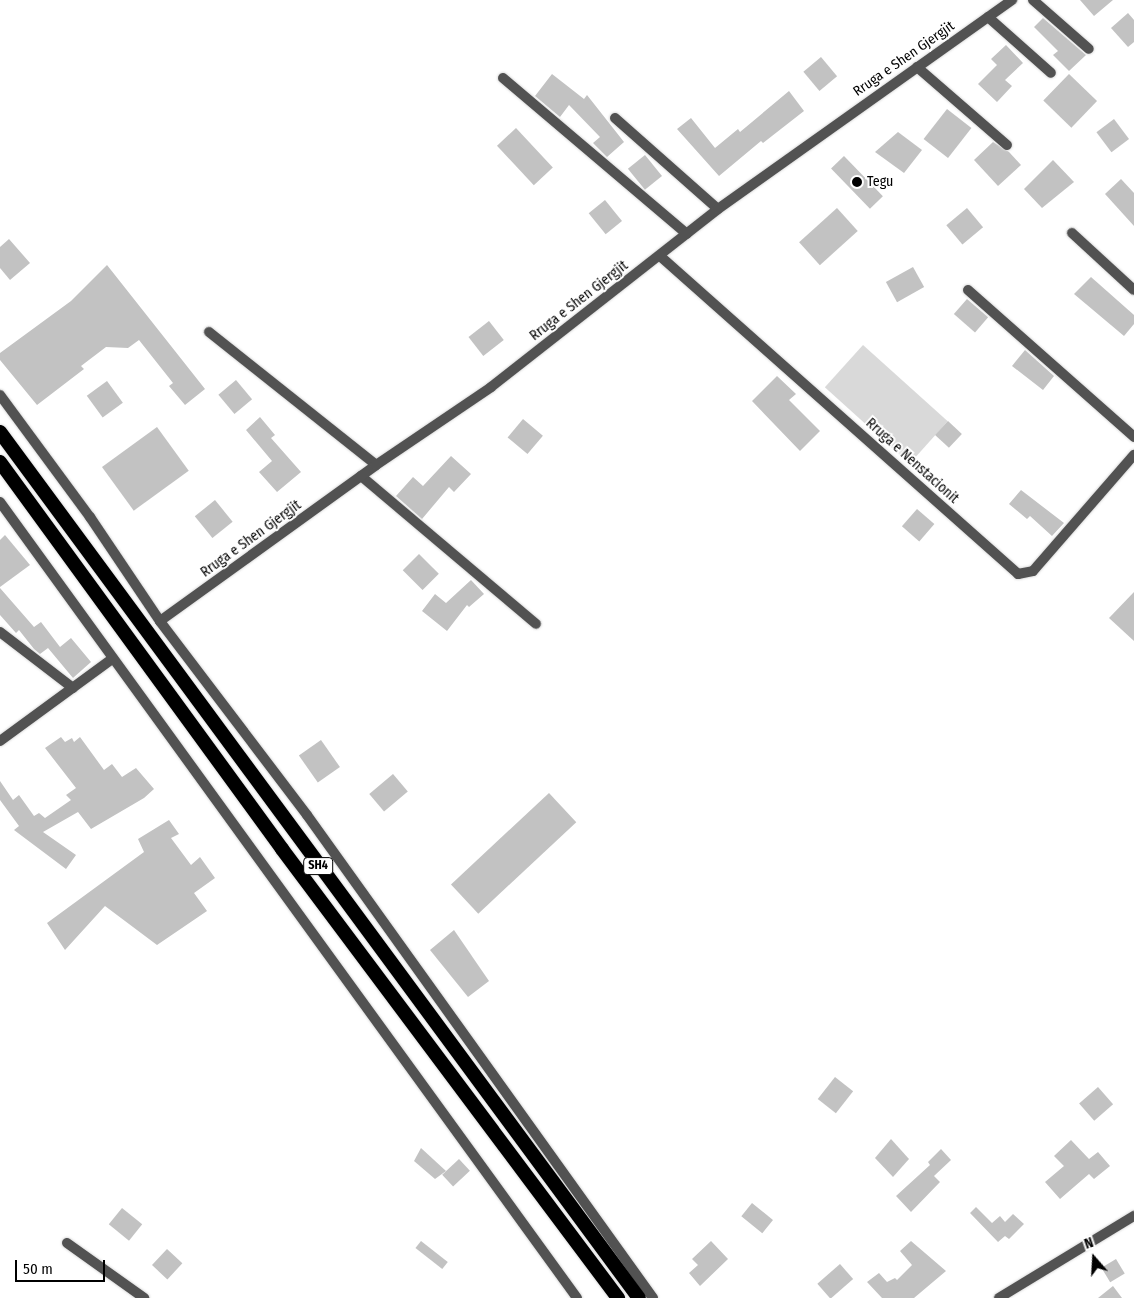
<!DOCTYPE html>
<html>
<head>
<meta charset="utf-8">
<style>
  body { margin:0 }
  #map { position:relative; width:1134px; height:1298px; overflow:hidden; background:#fff; font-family:"Fira Sans Condensed",sans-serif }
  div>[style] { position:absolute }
  .green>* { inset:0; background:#d9d9d9; transform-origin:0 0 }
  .building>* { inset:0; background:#c2c2c2; transform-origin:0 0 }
  .roads { filter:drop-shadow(0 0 1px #dbdbdb) drop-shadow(0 0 1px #dbdbdb) }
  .minor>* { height:10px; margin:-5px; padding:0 5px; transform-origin:5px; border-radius:5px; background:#525252 }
  .tertiary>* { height:10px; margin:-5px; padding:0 5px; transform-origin:5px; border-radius:5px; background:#525252 }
  .trunk>* { height:14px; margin:-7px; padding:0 7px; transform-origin:7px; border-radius:7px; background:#000 }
  .dots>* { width:14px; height:14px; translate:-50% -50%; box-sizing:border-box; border:2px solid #fff; border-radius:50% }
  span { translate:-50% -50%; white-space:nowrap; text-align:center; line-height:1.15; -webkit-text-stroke:4px #fff; paint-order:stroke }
  .shield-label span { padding:1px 4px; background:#fff; border:1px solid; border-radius:4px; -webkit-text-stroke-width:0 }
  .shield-label { font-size:12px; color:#000; font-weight:700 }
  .street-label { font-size:14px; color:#000 }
  .poi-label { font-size:14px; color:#000 }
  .left { translate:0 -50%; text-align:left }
  .north { position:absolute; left:1069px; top:1233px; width:50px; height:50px; -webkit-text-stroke:4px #fff; paint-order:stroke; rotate:341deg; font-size:14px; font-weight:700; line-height:20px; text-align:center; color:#000 }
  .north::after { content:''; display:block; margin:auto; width:18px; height:22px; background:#000; clip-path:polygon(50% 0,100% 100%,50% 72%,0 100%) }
  .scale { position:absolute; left:15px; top:1260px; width:90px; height:22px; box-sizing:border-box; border:2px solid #000; border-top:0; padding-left:6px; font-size:15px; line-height:18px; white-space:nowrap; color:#000; -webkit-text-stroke:4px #fff; paint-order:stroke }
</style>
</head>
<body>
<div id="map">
  <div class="green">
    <div style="left:863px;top:345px;width:114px;height:57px;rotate:42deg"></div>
  </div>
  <div class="building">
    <div style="clip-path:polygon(1080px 0,1113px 0,1094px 16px)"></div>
    <div style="clip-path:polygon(1128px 13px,1134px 20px,1134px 42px,1128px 47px,1111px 28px)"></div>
    <div style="clip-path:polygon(1043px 18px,1086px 55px,1069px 71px,1053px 55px,1058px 51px,1034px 27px)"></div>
    <div style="clip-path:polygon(1006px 45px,1023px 63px,1005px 80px,1012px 86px,997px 102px,978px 84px,997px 65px,991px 59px)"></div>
    <div style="left:821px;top:57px;width:25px;height:23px;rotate:50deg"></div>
    <div style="clip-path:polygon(552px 74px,584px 99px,587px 95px,624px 142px,607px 157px,593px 143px,600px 137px,569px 105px,560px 117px,535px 96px)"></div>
    <div style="left:1069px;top:74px;width:39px;height:37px;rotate:44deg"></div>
    <div style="clip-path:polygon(789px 91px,804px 111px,763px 143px,761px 141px,719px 176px,677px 129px,691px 118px,715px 148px,738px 129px,740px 132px)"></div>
    <div style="left:947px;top:109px;width:31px;height:38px;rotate:38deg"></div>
    <div style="left:1114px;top:119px;width:25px;height:22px;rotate:53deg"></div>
    <div style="left:516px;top:128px;width:54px;height:26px;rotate:47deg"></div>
    <div style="clip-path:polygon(898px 132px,922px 150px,904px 173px,875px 152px)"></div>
    <div style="clip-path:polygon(993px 142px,1009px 152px,1021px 165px,998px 186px,974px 160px)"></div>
    <div style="left:645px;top:155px;width:27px;height:22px;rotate:51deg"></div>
    <div style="left:844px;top:156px;width:56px;height:18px;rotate:46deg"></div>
    <div style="clip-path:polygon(1053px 160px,1074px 182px,1042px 208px,1024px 189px)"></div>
    <div style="clip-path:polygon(1121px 179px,1134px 193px,1134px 226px,1105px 194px)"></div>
    <div style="left:605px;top:200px;width:27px;height:21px;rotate:51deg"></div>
    <div style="left:837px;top:208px;width:31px;height:51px;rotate:48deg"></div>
    <div style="left:967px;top:208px;width:25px;height:27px;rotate:50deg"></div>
    <div style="clip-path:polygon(9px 239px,30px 263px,10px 280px,0 268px,0 247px)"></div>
    <div style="clip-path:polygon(107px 265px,205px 389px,185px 405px,169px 386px,173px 383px,139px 340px,128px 348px,106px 347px,81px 366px,84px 369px,37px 405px,0 360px,0 353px,71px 301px)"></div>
    <div style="left:913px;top:267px;width:23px;height:31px;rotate:61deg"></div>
    <div style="clip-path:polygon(1091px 277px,1134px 315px,1134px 324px,1124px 336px,1074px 294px)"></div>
    <div style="left:967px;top:299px;width:28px;height:20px;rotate:41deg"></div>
    <div style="left:489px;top:321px;width:24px;height:26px;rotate:52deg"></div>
    <div style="clip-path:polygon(1025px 350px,1054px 376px,1043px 390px,1012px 366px)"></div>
    <div style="clip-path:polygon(777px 376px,796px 394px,789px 400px,820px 431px,800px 451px,752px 401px)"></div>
    <div style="left:236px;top:380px;width:25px;height:23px;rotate:50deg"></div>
    <div style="left:107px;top:381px;width:27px;height:25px;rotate:54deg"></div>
    <div style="clip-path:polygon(260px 417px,275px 435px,271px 438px,301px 472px,277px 492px,259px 472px,272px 461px,246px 430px)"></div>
    <div style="left:523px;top:419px;width:26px;height:24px;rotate:40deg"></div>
    <div style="left:948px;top:421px;width:19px;height:19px;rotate:43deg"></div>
    <div style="left:157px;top:427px;width:54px;height:68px;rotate:54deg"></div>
    <div style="clip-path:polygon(451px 456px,471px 474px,454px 492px,449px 487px,422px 519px,396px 496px,413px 477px,423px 486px)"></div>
    <div style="clip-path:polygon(1021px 490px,1064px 523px,1052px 536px,1030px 516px,1027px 519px,1009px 504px)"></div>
    <div style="left:215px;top:500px;width:28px;height:26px;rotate:51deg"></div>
    <div style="left:917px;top:509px;width:23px;height:23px;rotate:41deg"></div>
    <div style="clip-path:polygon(5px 535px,30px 565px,0 587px,0 540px)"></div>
    <div style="left:419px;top:554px;width:28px;height:23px;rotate:45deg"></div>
    <div style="clip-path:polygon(471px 580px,484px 594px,469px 607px,467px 605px,447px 631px,422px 611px,435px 594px,446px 603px)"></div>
    <div style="clip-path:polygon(0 588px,34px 627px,41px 622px,60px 647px,71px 638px,91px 662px,73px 678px,48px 648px,40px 654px,34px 649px,19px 630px,16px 633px,0 615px)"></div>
    <div style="clip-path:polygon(1134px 592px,1134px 641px,1109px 618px)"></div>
    <div style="clip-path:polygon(61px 737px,65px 742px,72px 738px,74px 742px,80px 737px,104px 770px,112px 764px,122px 777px,136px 768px,154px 789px,144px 798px,91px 829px,78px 812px,43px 832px,76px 855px,66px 869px,14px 830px,19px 826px,0 800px,0 781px,13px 800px,19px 795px,34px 816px,39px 813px,45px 818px,71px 800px,66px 795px,76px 788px,45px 748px)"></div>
    <div style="left:321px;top:740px;width:33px;height:27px;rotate:55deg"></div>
    <div style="left:393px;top:774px;width:23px;height:31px;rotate:50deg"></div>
    <div style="left:549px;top:793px;width:40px;height:134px;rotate:47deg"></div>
    <div style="clip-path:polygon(169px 820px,179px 834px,171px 838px,191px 865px,200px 857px,215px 878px,194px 893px,207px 911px,157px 945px,105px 906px,65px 950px,47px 923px,144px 852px,138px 839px)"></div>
    <div style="clip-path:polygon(454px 930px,489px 981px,468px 997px,430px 950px)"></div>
    <div style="left:835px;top:1077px;width:23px;height:28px;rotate:38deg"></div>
    <div style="left:1098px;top:1087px;width:23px;height:25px;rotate:49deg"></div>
    <div style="clip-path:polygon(891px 1139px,909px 1159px,893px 1177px,875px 1158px)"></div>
    <div style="clip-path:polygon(1071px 1140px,1089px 1159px,1098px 1152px,1110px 1166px,1094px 1179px,1089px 1174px,1060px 1199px,1045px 1182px,1064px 1166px,1054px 1156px)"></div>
    <div style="clip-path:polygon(421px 1148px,446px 1171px,435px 1179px,414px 1161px)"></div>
    <div style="clip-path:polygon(941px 1149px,951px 1160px,934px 1176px,940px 1182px,911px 1212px,896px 1196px,930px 1165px,928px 1162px)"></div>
    <div style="left:459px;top:1159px;width:16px;height:23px;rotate:47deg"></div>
    <div style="left:752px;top:1203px;width:27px;height:17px;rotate:39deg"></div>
    <div style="clip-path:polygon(976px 1207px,992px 1223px,1000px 1216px,1005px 1222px,1013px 1214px,1024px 1224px,1009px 1239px,1005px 1236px,998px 1242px,970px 1213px)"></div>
    <div style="left:122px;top:1208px;width:26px;height:21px;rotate:39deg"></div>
    <div style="left:421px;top:1241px;width:34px;height:9px;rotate:38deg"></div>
    <div style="clip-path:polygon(711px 1241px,728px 1259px,700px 1286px,689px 1273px,698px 1265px,692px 1259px)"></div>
    <div style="clip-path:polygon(911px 1241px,946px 1271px,914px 1298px,882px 1298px,867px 1282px,879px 1273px,887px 1282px,895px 1278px,897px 1280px,912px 1265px,900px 1251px)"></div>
    <div style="left:167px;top:1249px;width:21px;height:22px;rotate:43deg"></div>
    <div style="left:1116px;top:1259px;width:17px;height:17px;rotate:59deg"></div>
    <div style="left:840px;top:1264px;width:20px;height:30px;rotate:49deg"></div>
    <div style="clip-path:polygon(1113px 1286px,1122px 1298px,1098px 1298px)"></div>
  </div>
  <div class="roads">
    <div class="minor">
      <div style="left:1033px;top:0;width:74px;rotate:41.2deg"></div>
      <div style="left:988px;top:17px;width:84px;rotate:41.6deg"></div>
      <div style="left:917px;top:67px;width:119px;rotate:40.9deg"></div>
      <div style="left:503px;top:78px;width:241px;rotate:40.3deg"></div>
      <div style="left:615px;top:118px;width:137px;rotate:41.5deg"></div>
      <div style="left:1072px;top:233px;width:84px;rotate:42.6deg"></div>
      <div style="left:660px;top:256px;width:479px;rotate:41.6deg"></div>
      <div style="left:1018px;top:574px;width:15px;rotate:-11deg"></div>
      <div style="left:1033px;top:571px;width:154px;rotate:-49deg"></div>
      <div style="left:968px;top:290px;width:222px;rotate:41.5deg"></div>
      <div style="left:209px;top:332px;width:213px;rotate:38.5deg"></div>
      <div style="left:0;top:395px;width:152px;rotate:53.6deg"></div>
      <div style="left:90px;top:517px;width:125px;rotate:56.1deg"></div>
      <div style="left:361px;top:476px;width:229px;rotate:40.2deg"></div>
      <div style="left:0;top:632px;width:92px;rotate:37.5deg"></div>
      <div style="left:0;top:741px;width:139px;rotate:-36.2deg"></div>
      <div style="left:67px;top:1243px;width:95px;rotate:35.5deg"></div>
    </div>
    <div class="tertiary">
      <div style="left:0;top:502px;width:983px;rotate:54.06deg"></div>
      <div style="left:653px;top:1298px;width:594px;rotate:-125.62deg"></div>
      <div style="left:307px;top:815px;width:243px;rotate:-127.2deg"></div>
      <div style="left:160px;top:621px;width:266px;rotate:-35.8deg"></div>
      <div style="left:376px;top:465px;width:139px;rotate:-34.1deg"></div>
      <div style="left:491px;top:387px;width:288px;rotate:-38.1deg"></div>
      <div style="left:718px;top:209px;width:361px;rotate:-35.4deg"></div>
      <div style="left:999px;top:1298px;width:158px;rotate:-31.3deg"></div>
    </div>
    <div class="trunk">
      <div style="left:0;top:432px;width:1076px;rotate:53.58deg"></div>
      <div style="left:0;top:462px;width:479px;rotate:53.9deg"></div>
      <div style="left:282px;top:849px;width:561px;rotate:53.19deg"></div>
    </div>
  </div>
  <div class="dots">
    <div style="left:857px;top:182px;background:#000"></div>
  </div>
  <div class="shield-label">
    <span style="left:318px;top:866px">SH4</span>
  </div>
  <div class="street-label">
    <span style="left:904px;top:59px;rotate:-35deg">Rruga e Shen Gjergjit</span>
    <span style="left:579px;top:301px;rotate:-38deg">Rruga e Shen Gjergjit</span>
    <span style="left:912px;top:461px;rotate:42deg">Rruga e Nenstacionit</span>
    <span style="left:251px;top:539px;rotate:-36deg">Rruga e Shen Gjergjit</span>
  </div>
  <div class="poi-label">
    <span class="left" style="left:867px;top:182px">Tegu</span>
  </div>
  <div class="north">N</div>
  <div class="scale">50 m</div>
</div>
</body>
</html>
